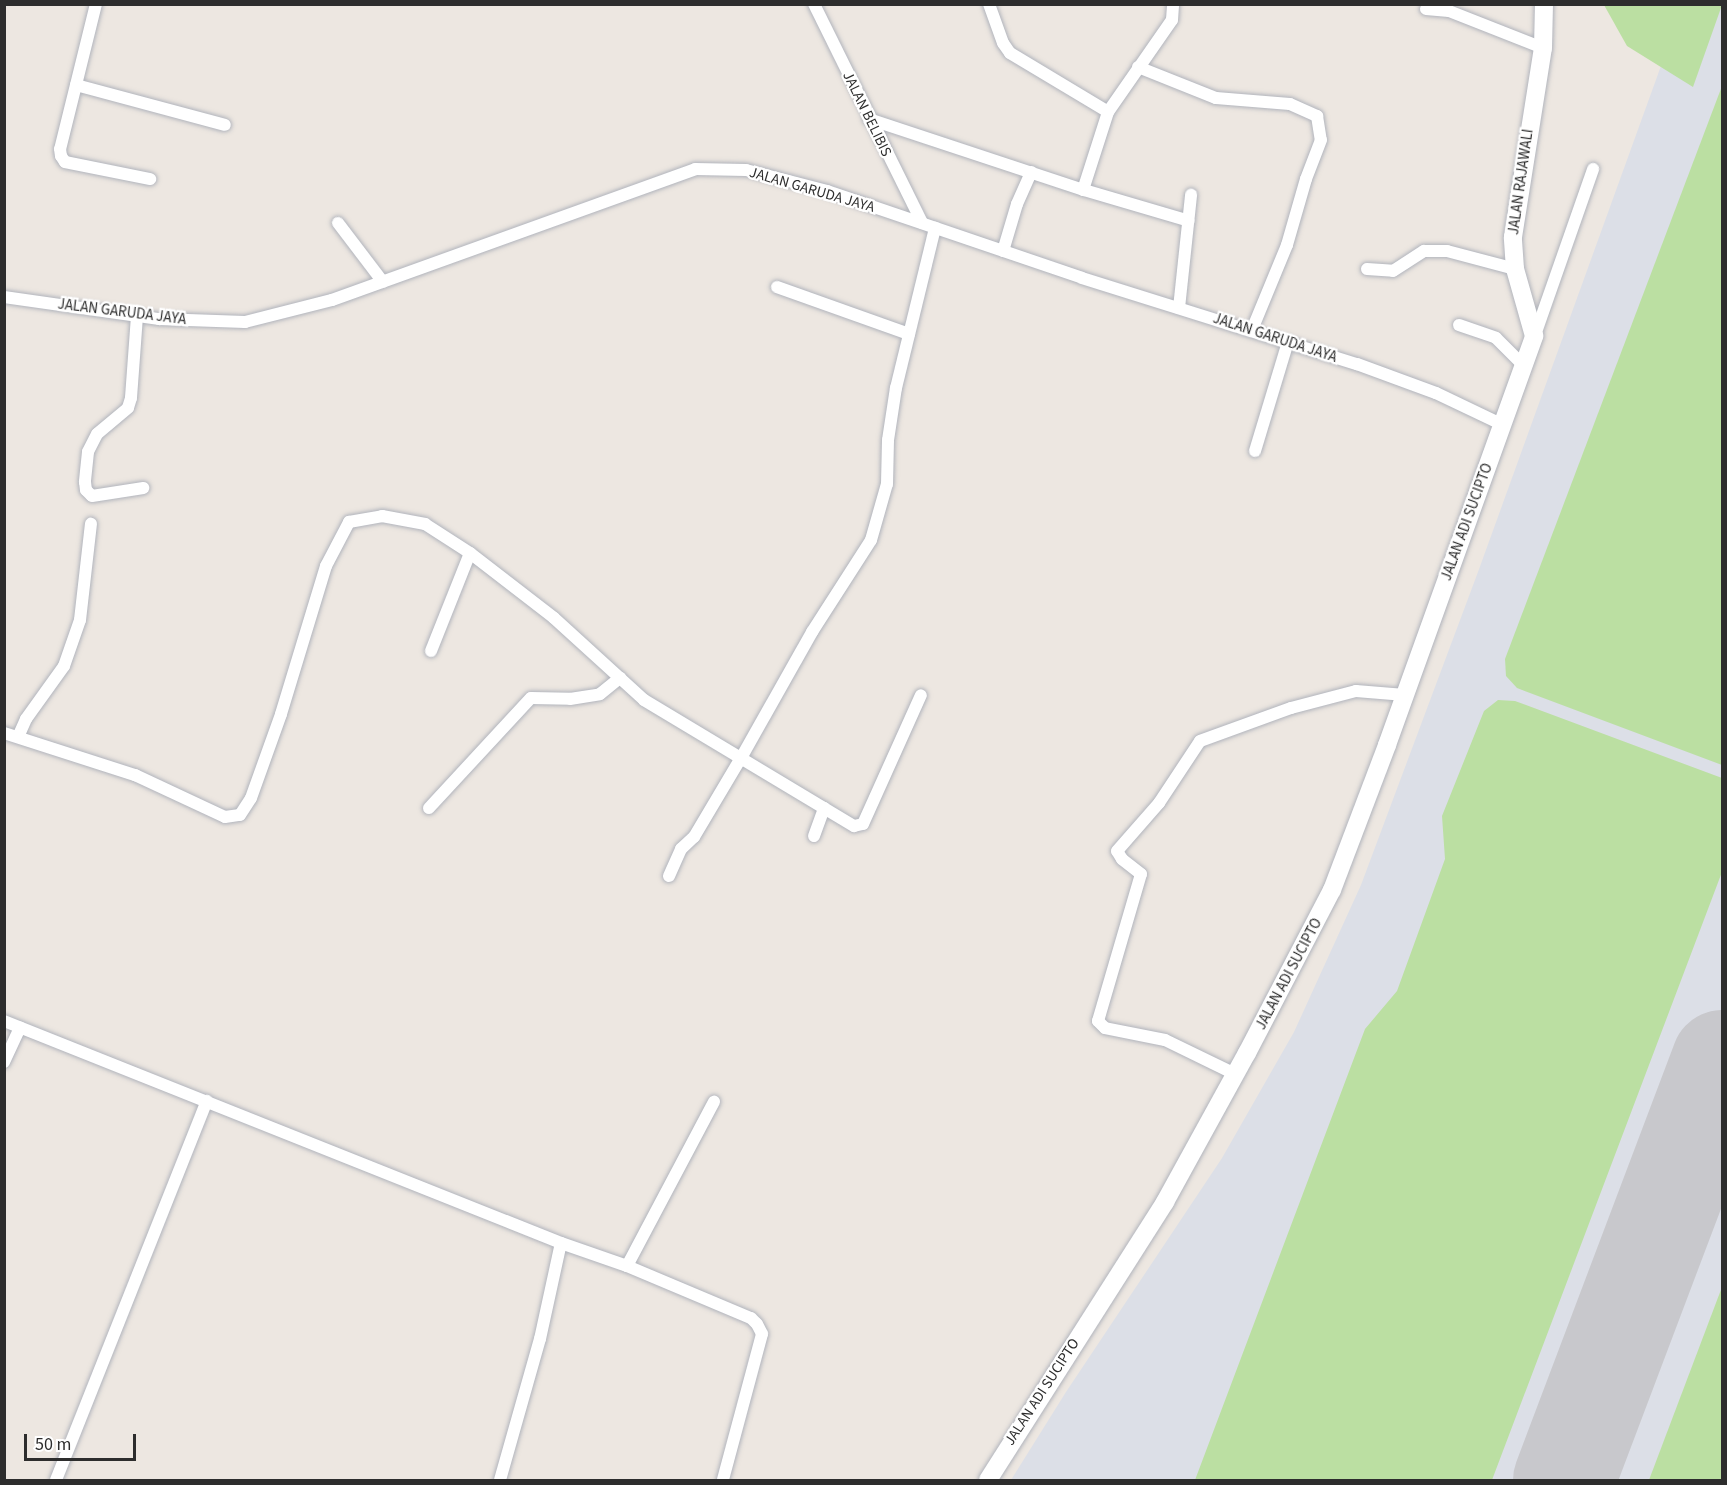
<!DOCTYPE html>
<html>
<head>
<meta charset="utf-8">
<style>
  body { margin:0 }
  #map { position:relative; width:1727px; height:1485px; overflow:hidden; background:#ede7e1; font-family:"Source Sans 3",sans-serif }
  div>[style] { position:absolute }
  .airport>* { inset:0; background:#dcdfe7 }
  .green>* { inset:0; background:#bbdfa2 }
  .runway>* { height:102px; margin:-51px; padding:0 51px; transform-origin:51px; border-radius:51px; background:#c8c8cc }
  .roads { filter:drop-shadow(0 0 2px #b1b4bc) drop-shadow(0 0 2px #b1b4bc) }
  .street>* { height:12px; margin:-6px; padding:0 6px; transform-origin:6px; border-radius:6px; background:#fff }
  .secondary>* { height:18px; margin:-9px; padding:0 9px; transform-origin:9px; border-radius:9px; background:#fff }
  span { translate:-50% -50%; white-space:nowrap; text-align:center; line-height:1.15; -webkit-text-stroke:4.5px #fff; paint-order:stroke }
  .street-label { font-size:15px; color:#2d2d2d }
  .frame { position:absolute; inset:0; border:6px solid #2d2d2d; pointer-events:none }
  .scale { position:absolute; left:24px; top:1434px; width:112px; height:27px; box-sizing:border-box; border:3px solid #2d2d2d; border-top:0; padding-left:8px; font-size:18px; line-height:21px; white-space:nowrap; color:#2d2d2d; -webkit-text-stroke:4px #fff; paint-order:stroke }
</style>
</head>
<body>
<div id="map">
  <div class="airport">
    <div style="clip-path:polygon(1683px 5px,1722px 5px,1722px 1480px,1011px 1480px,1066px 1392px,1222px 1158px,1294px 1032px,1361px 885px,1478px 572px)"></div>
  </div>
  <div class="green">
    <div style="clip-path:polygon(1604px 5px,1722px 5px,1693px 87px,1627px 46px)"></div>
    <div style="clip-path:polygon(1722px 86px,1722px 765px,1517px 688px,1506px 676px,1505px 659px)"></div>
    <div style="clip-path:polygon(1498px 700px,1515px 701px,1722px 778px,1722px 872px,1492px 1480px,1195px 1480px,1365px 1029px,1397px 991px,1445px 859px,1442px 816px,1484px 711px)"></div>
    <div style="clip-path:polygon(1722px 1287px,1722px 1480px,1649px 1480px)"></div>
  </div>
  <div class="runway">
    <div style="left:1564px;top:1480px;width:448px;rotate:-69.3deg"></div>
  </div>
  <div class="roads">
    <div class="street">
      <div style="left:96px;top:4px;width:149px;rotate:103.9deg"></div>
      <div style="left:60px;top:149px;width:7px;rotate:82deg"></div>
      <div style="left:61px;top:156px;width:7px;rotate:56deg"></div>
      <div style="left:65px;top:162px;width:87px;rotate:11.3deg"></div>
      <div style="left:814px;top:4px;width:244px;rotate:63.7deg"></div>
      <div style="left:989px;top:4px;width:41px;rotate:70.3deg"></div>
      <div style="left:1003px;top:43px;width:12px;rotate:55deg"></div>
      <div style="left:1010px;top:53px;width:114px;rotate:31deg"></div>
      <div style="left:1426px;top:9px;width:23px;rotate:5deg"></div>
      <div style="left:1449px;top:11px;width:101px;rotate:21.5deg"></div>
      <div style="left:1138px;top:67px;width:84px;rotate:21.7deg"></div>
      <div style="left:1216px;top:98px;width:74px;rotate:4.6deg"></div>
      <div style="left:1290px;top:104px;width:30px;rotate:24deg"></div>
      <div style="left:1317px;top:116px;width:24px;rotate:81deg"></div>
      <div style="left:1321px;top:140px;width:42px;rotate:111deg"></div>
      <div style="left:1306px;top:179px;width:69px;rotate:106.1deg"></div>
      <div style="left:1287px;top:245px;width:92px;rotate:112.4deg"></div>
      <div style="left:76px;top:85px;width:154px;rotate:15deg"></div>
      <div style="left:869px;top:119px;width:226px;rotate:18.3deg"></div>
      <div style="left:1084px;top:190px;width:109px;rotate:16.4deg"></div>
      <div style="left:1083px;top:190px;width:82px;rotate:-72.2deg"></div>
      <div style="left:1108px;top:112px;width:112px;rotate:-55.2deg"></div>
      <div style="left:1172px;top:20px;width:16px;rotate:-86deg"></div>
      <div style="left:338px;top:223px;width:74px;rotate:52.7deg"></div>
      <div style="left:1003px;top:251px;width:49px;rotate:-73.4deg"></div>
      <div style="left:1017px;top:204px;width:35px;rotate:-66deg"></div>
      <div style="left:1367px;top:269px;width:26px;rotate:4deg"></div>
      <div style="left:1393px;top:271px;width:37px;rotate:-33deg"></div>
      <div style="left:1424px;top:251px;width:23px"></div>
      <div style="left:1447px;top:251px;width:70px;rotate:14.8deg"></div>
      <div style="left:777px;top:287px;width:140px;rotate:19.6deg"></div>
      <div style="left:4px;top:297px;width:157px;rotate:8.1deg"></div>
      <div style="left:159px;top:319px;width:86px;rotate:2deg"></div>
      <div style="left:245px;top:322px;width:90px;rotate:-14.2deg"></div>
      <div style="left:332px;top:300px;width:386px;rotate:-19.8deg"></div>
      <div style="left:695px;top:169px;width:51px;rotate:1.1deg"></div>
      <div style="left:746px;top:170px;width:84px;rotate:14.5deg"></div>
      <div style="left:827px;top:191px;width:269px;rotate:18.8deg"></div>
      <div style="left:1082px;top:278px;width:288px;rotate:17.4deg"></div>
      <div style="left:1357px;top:364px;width:84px;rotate:20.2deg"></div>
      <div style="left:1436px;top:393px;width:74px;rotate:25.5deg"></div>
      <div style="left:1179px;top:308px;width:114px;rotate:-83.9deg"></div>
      <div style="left:137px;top:316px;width:82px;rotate:94.2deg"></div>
      <div style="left:131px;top:398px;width:10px;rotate:107deg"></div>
      <div style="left:128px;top:408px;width:40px;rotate:140deg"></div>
      <div style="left:97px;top:434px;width:20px;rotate:117deg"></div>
      <div style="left:88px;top:452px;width:30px;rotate:96deg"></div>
      <div style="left:85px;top:482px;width:8px;rotate:83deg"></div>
      <div style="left:86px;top:490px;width:8px;rotate:45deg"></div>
      <div style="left:92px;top:496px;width:52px;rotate:-8.9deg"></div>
      <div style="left:1459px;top:325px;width:39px;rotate:19deg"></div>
      <div style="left:1496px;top:338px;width:40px;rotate:45deg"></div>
      <div style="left:1535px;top:335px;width:176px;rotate:-70.7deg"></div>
      <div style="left:1255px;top:451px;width:114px;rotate:-73.2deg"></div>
      <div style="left:431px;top:651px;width:105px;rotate:-68.3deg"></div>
      <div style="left:4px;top:733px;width:138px;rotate:17.8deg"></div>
      <div style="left:135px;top:775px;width:99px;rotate:25deg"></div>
      <div style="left:225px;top:817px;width:15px;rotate:-8deg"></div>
      <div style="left:240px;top:815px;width:20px;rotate:-57deg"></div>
      <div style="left:251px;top:798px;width:89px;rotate:-70.3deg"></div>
      <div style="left:281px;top:714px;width:155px;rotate:-73.1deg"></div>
      <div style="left:326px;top:566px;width:50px;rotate:-62.4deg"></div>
      <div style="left:349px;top:522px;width:34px;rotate:-10deg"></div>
      <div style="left:382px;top:516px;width:44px;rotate:10.5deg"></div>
      <div style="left:425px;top:524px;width:54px;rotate:32.8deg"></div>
      <div style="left:470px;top:553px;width:106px;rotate:37.7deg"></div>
      <div style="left:554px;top:618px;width:122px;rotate:42.3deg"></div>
      <div style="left:644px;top:700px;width:245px;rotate:31deg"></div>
      <div style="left:854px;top:826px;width:9px;rotate:-13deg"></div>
      <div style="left:863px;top:824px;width:141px;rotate:-65.8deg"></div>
      <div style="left:18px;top:737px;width:20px;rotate:-66deg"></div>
      <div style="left:26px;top:719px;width:65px;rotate:-54.4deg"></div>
      <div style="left:64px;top:666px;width:49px;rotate:-70.8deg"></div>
      <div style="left:80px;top:620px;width:97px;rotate:-83.5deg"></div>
      <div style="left:429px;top:808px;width:150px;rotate:-47.2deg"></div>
      <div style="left:531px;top:698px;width:39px;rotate:1deg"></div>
      <div style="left:570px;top:699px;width:30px;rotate:-9deg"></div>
      <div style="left:600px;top:694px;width:26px;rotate:-39deg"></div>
      <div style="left:814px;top:836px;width:30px;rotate:-70deg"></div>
      <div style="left:669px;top:876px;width:30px;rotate:-66deg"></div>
      <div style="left:681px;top:849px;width:18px;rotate:-43deg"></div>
      <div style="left:694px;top:837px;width:92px;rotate:-59.3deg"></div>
      <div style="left:741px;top:758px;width:145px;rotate:-60.6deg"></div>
      <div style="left:812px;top:632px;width:109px;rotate:-57.3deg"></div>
      <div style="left:871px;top:540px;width:58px;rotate:-74.1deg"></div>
      <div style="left:887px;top:484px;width:44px;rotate:-88.7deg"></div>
      <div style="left:888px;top:440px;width:53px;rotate:-81.3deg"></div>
      <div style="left:896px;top:388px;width:165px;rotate:-76.3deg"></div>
      <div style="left:4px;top:1021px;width:600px;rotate:21.73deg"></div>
      <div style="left:561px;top:1243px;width:70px;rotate:19.2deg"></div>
      <div style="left:627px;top:1266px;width:186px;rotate:-62.1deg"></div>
      <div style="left:4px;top:1062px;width:38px;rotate:-65deg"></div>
      <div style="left:1235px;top:1074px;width:78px;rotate:-154.1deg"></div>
      <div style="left:1165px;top:1040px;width:61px;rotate:-168.7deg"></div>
      <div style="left:1105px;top:1028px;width:10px;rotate:-135deg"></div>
      <div style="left:1098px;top:1021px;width:153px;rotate:-73.7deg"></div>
      <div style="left:1141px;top:874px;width:24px;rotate:-142deg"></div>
      <div style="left:1122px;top:859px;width:9px;rotate:-122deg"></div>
      <div style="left:1117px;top:851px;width:64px;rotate:-48.8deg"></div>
      <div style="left:1159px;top:803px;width:74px;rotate:-56.5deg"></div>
      <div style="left:1200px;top:741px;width:97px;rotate:-19.9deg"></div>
      <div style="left:1291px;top:708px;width:67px;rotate:-14.7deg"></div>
      <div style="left:1356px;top:691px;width:49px;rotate:4.7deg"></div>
      <div style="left:627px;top:1266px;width:134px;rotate:22.8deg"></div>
      <div style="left:751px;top:1318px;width:8px;rotate:45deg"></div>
      <div style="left:757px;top:1324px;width:11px;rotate:63deg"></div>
      <div style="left:762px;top:1334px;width:151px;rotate:105deg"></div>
      <div style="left:56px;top:1480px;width:408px;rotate:-68.3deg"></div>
      <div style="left:500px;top:1480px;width:147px;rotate:-74.2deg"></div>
      <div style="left:540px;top:1339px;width:98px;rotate:-77.7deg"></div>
    </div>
    <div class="secondary">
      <div style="left:988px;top:1480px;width:330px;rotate:-57.5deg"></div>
      <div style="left:1165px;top:1202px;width:170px;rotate:-61.2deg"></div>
      <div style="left:1247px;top:1053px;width:184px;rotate:-62.5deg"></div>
      <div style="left:1332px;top:890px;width:155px;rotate:-69.2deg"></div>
      <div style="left:1387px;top:745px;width:435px;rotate:-70.2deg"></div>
      <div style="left:1534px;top:336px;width:70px;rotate:-105.8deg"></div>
      <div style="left:1515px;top:269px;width:32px;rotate:-94deg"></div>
      <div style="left:1513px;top:237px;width:191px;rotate:-81deg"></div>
      <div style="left:1543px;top:48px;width:44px;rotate:-88.7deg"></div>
    </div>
  </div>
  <div class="street-label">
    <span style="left:867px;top:114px;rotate:64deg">JALAN BELIBIS</span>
    <span style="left:1521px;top:182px;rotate:-82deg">JALAN RAJAWALI</span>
    <span style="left:812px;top:190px;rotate:16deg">JALAN GARUDA JAYA</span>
    <span style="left:122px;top:312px;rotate:7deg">JALAN GARUDA JAYA</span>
    <span style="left:1275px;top:338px;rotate:18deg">JALAN GARUDA JAYA</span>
    <span style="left:1467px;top:522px;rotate:-70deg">JALAN ADI SUCIPTO</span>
    <span style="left:1289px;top:974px;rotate:-62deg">JALAN ADI SUCIPTO</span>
    <span style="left:1042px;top:1392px;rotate:-57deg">JALAN ADI SUCIPTO</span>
  </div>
  <div class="frame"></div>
  <div class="scale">50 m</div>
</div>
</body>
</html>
